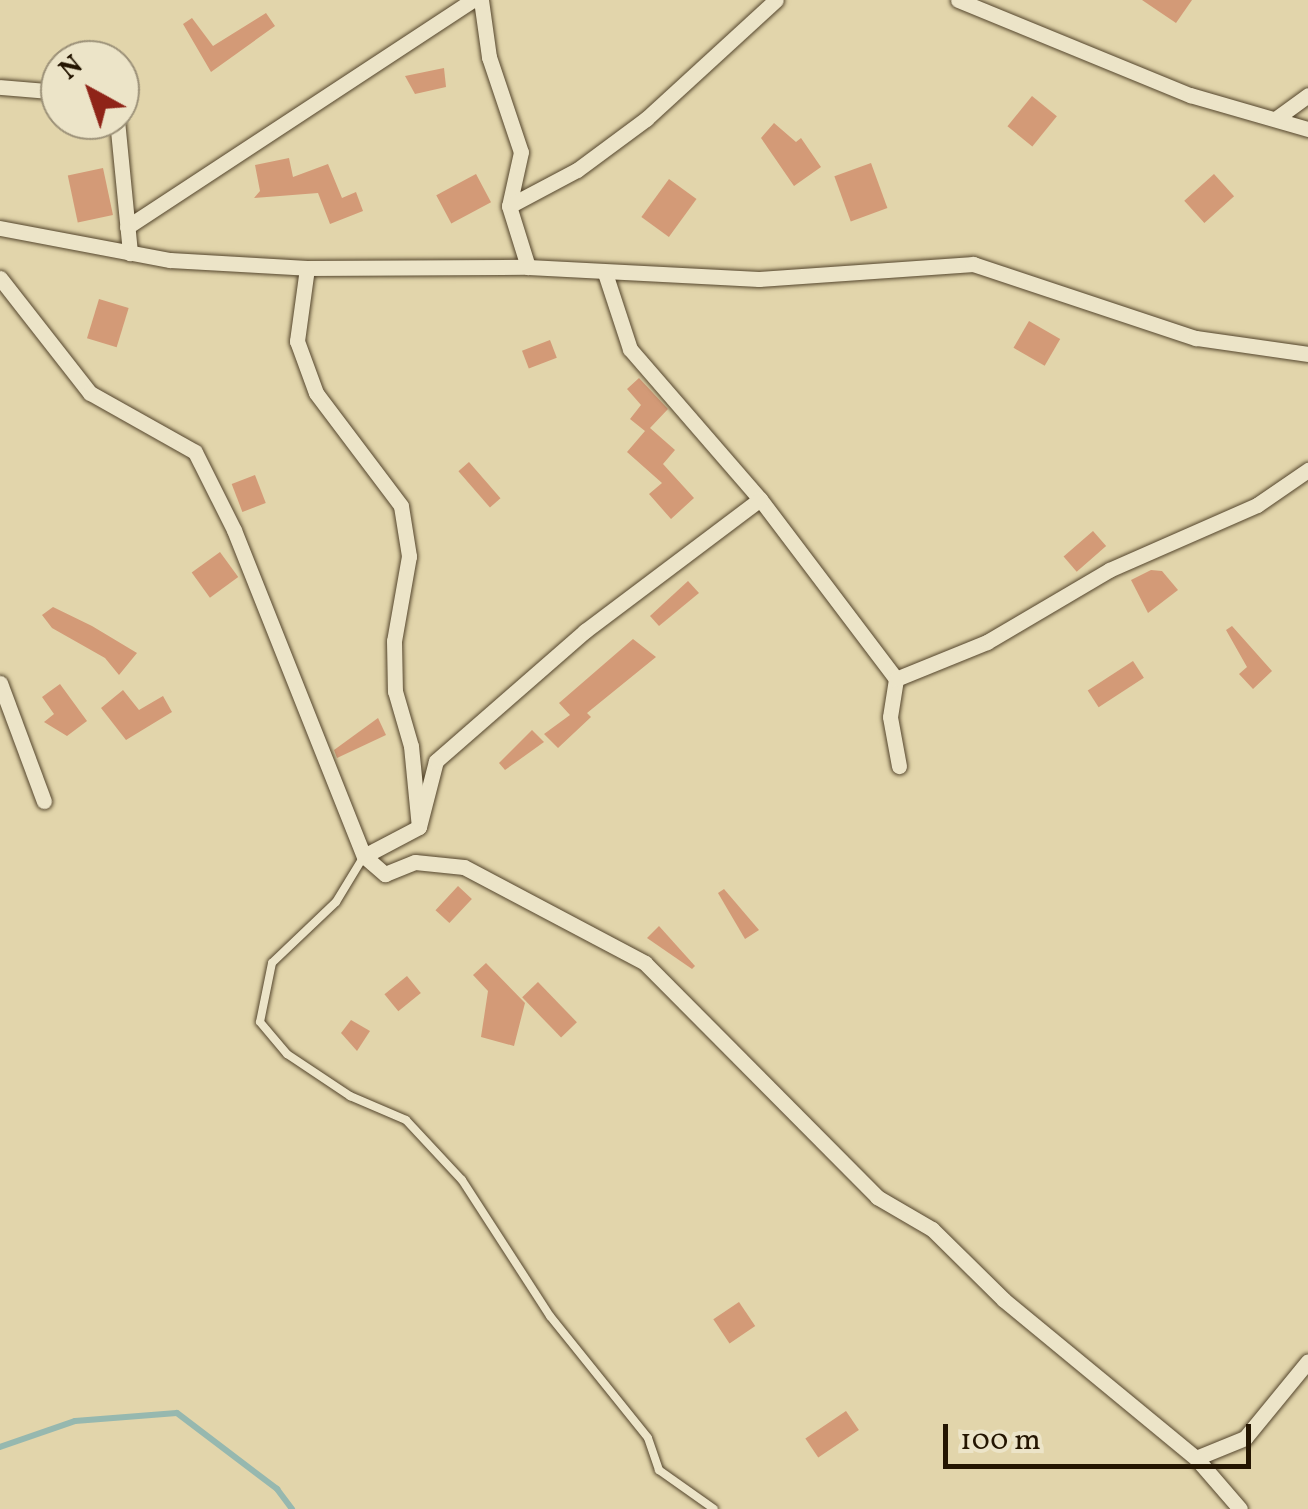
<!DOCTYPE html>
<html>
<head>
<meta charset="utf-8">
<style>
  body { margin:0 }
  #map { position:relative; width:1308px; height:1509px; overflow:hidden; background:#e2d5ab; font-family:Vollkorn,serif }
  div>[style] { position:absolute }
  .stream>* { height:6px; margin:-3px; padding:0 3px; transform-origin:3px; border-radius:3px; background:#96b8af }
  .building>* { inset:0; background:#d39a77; transform-origin:0 0 }
  .roads { filter:drop-shadow(0 0 2px #54452c) drop-shadow(0 0 2px #54452c) }
  .lane>* { height:8px; margin:-4px; padding:0 4px; transform-origin:4px; border-radius:4px; background:#ece4c8 }
  .street>* { height:15px; margin:-7.5px; padding:0 7.5px; transform-origin:7.5px; border-radius:7.5px; background:#ece4c8 }
  span { translate:-50% -50%; white-space:nowrap; text-align:center; line-height:1.15; -webkit-text-stroke:8px #ece4c8; paint-order:stroke }
  .north { position:absolute; left:40px; top:40px; width:100px; height:100px; box-sizing:border-box; background:#ece4c8; border:2px solid #9c9178; border-radius:50%; rotate:320deg; font-size:28px; font-weight:700; line-height:40px; text-align:center; color:#241501 }
  .north::after { content:''; display:block; margin:auto; width:35px; height:45px; background:#8f2418; clip-path:polygon(50% 0,100% 100%,50% 72%,0 100%) }
  .scale { position:absolute; left:943px; top:1424px; width:308px; height:45px; box-sizing:border-box; border:5px solid #241501; border-top:0; padding-left:12px; font-size:30px; line-height:35px; white-space:nowrap; color:#241501; -webkit-text-stroke:8px #ece4c8; paint-order:stroke }
</style>
</head>
<body>
<div id="map">
  <div class="stream">
    <div style="left:0;top:1447px;width:79px;rotate:-19.1deg"></div>
    <div style="left:75px;top:1421px;width:102px;rotate:-4.5deg"></div>
    <div style="left:177px;top:1413px;width:126px;rotate:37.2deg"></div>
    <div style="left:277px;top:1489px;width:25px;rotate:53deg"></div>
  </div>
  <div class="building">
    <div style="clip-path:polygon(1142px 0,1192px 0,1176px 23px)"></div>
    <div style="clip-path:polygon(266px 13px,275px 26px,211px 72px,183px 24px,192px 18px,213px 46px)"></div>
    <div style="clip-path:polygon(444px 68px,446px 87px,415px 94px,405px 76px)"></div>
    <div style="left:1032px;top:96px;width:32px;height:39px;rotate:39deg"></div>
    <div style="clip-path:polygon(774px 123px,796px 142px,801px 138px,821px 167px,794px 186px,761px 138px)"></div>
    <div style="clip-path:polygon(289px 158px,293px 177px,328px 164px,342px 198px,356px 192px,363px 211px,330px 224px,318px 193px,254px 198px,260px 191px,255px 165px)"></div>
    <div style="left:871px;top:163px;width:48px;height:39px;rotate:70deg"></div>
    <div style="left:103px;top:168px;width:48px;height:36px;rotate:78deg"></div>
    <div style="left:476px;top:174px;width:32px;height:45px;rotate:62deg"></div>
    <div style="left:1214px;top:174px;width:30px;height:40px;rotate:48deg"></div>
    <div style="left:669px;top:179px;width:34px;height:47px;rotate:36deg"></div>
    <div style="left:99px;top:299px;width:31px;height:41px;rotate:17deg"></div>
    <div style="left:1029px;top:321px;width:36px;height:31px;rotate:30deg"></div>
    <div style="left:550px;top:340px;width:19px;height:30px;rotate:69deg"></div>
    <div style="clip-path:polygon(639px 378px,668px 409px,650px 428px,675px 450px,663px 464px,694px 498px,671px 519px,649px 494px,662px 483px,627px 452px,645px 431px,630px 419px,641px 405px,627px 389px)"></div>
    <div style="left:469px;top:462px;width:48px;height:14px;rotate:49deg"></div>
    <div style="left:255px;top:475px;width:30px;height:25px;rotate:69deg"></div>
    <div style="left:1093px;top:531px;width:20px;height:39px;rotate:49deg"></div>
    <div style="left:220px;top:552px;width:31px;height:35px;rotate:54deg"></div>
    <div style="clip-path:polygon(1151px 570px,1162px 571px,1178px 590px,1148px 613px,1131px 580px)"></div>
    <div style="clip-path:polygon(688px 581px,699px 593px,659px 626px,650px 616px)"></div>
    <div style="clip-path:polygon(53px 607px,92px 626px,137px 653px,119px 675px,105px 658px,52px 628px,42px 615px)"></div>
    <div style="clip-path:polygon(1232px 626px,1272px 671px,1253px 689px,1239px 674px,1247px 667px,1226px 630px)"></div>
    <div style="clip-path:polygon(633px 639px,656px 657px,587px 713px,591px 717px,558px 748px,544px 734px,570px 715px,559px 703px)"></div>
    <div style="left:1133px;top:661px;width:20px;height:54px;rotate:57deg"></div>
    <div style="clip-path:polygon(60px 684px,87px 721px,67px 736px,44px 722px,54px 714px,42px 697px)"></div>
    <div style="clip-path:polygon(123px 690px,139px 710px,163px 696px,172px 712px,126px 740px,101px 708px)"></div>
    <div style="clip-path:polygon(378px 718px,386px 735px,337px 758px,334px 750px)"></div>
    <div style="clip-path:polygon(532px 730px,544px 742px,505px 770px,499px 763px)"></div>
    <div style="left:458px;top:886px;width:19px;height:33px;rotate:43deg"></div>
    <div style="clip-path:polygon(724px 889px,759px 930px,745px 939px,718px 893px)"></div>
    <div style="clip-path:polygon(659px 926px,695px 966px,692px 969px,647px 938px)"></div>
    <div style="clip-path:polygon(486px 963px,525px 1003px,514px 1046px,481px 1037px,488px 991px,473px 975px)"></div>
    <div style="left:407px;top:976px;width:22px;height:29px;rotate:51deg"></div>
    <div style="left:538px;top:982px;width:56px;height:22px;rotate:46deg"></div>
    <div style="clip-path:polygon(351px 1020px,370px 1031px,357px 1051px,341px 1033px)"></div>
    <div style="left:739px;top:1302px;width:29px;height:31px;rotate:56deg"></div>
    <div style="left:846px;top:1411px;width:23px;height:49px;rotate:56deg"></div>
  </div>
  <div class="roads">
    <div class="lane">
      <div style="left:364px;top:856px;width:54px;rotate:121.3deg"></div>
      <div style="left:336px;top:902px;width:88px;rotate:136.4deg"></div>
      <div style="left:272px;top:963px;width:60px;rotate:101.5deg"></div>
      <div style="left:260px;top:1022px;width:42px;rotate:49.8deg"></div>
      <div style="left:287px;top:1054px;width:76px;rotate:33.7deg"></div>
      <div style="left:350px;top:1096px;width:61px;rotate:23.2deg"></div>
      <div style="left:406px;top:1120px;width:82px;rotate:47deg"></div>
      <div style="left:462px;top:1180px;width:162px;rotate:57.1deg"></div>
      <div style="left:550px;top:1316px;width:156px;rotate:51.2deg"></div>
      <div style="left:648px;top:1438px;width:34px;rotate:71deg"></div>
      <div style="left:659px;top:1470px;width:67px;rotate:35.3deg"></div>
    </div>
    <div class="street">
      <div style="left:481px;top:0;width:58px;rotate:82deg"></div>
      <div style="left:489px;top:57px;width:100px;rotate:71.4deg"></div>
      <div style="left:521px;top:152px;width:55px;rotate:102.5deg"></div>
      <div style="left:509px;top:206px;width:64px;rotate:72.7deg"></div>
      <div style="left:958px;top:0;width:251px;rotate:22.3deg"></div>
      <div style="left:1190px;top:95px;width:123px;rotate:16.1deg"></div>
      <div style="left:0;top:87px;width:60px;rotate:4.8deg"></div>
      <div style="left:1278px;top:117px;width:37px;rotate:-36deg"></div>
      <div style="left:117px;top:120px;width:134px;rotate:84.4deg"></div>
      <div style="left:509px;top:206px;width:77px;rotate:-27.9deg"></div>
      <div style="left:577px;top:170px;width:86px;rotate:-36.5deg"></div>
      <div style="left:646px;top:119px;width:176px;rotate:-42.5deg"></div>
      <div style="left:127px;top:227px;width:414px;rotate:-33.3deg"></div>
      <div style="left:0;top:228px;width:173px;rotate:10.7deg"></div>
      <div style="left:170px;top:260px;width:137px;rotate:3.3deg"></div>
      <div style="left:307px;top:268px;width:221px;rotate:-0.3deg"></div>
      <div style="left:528px;top:267px;width:231px;rotate:3deg"></div>
      <div style="left:759px;top:279px;width:215px;rotate:-4deg"></div>
      <div style="left:973px;top:264px;width:235px;rotate:18.4deg"></div>
      <div style="left:1196px;top:338px;width:113px;rotate:8.1deg"></div>
      <div style="left:307px;top:268px;width:74px;rotate:97.8deg"></div>
      <div style="left:297px;top:341px;width:55px;rotate:69.9deg"></div>
      <div style="left:316px;top:393px;width:141px;rotate:53deg"></div>
      <div style="left:401px;top:506px;width:51px;rotate:80.9deg"></div>
      <div style="left:409px;top:556px;width:86px;rotate:100deg"></div>
      <div style="left:394px;top:641px;width:50px;rotate:88.9deg"></div>
      <div style="left:395px;top:691px;width:57px;rotate:73.8deg"></div>
      <div style="left:411px;top:746px;width:81px;rotate:84.4deg"></div>
      <div style="left:605px;top:273px;width:80px;rotate:71.8deg"></div>
      <div style="left:630px;top:349px;width:198px;rotate:49.1deg"></div>
      <div style="left:760px;top:499px;width:226px;rotate:52.9deg"></div>
      <div style="left:896px;top:679px;width:38px;rotate:99deg"></div>
      <div style="left:890px;top:717px;width:50px;rotate:79.6deg"></div>
      <div style="left:0;top:278px;width:146px;rotate:52deg"></div>
      <div style="left:90px;top:393px;width:120px;rotate:29.3deg"></div>
      <div style="left:195px;top:452px;width:87px;rotate:63.4deg"></div>
      <div style="left:234px;top:530px;width:351px;rotate:68.3deg"></div>
      <div style="left:364px;top:856px;width:28px;rotate:41deg"></div>
      <div style="left:385px;top:874px;width:32px;rotate:-22deg"></div>
      <div style="left:415px;top:862px;width:49px;rotate:5.8deg"></div>
      <div style="left:464px;top:867px;width:205px;rotate:27.9deg"></div>
      <div style="left:645px;top:963px;width:330px;rotate:45.2deg"></div>
      <div style="left:877px;top:1197px;width:64px;rotate:30.2deg"></div>
      <div style="left:932px;top:1229px;width:101px;rotate:44.6deg"></div>
      <div style="left:1004px;top:1300px;width:249px;rotate:39.5deg"></div>
      <div style="left:1196px;top:1458px;width:67px;rotate:49.2deg"></div>
      <div style="left:896px;top:679px;width:98px;rotate:-22.1deg"></div>
      <div style="left:987px;top:642px;width:142px;rotate:-30.5deg"></div>
      <div style="left:1109px;top:570px;width:162px;rotate:-23.7deg"></div>
      <div style="left:1257px;top:505px;width:62px;rotate:-34.5deg"></div>
      <div style="left:0;top:683px;width:126px;rotate:69.6deg"></div>
      <div style="left:364px;top:856px;width:62px;rotate:-27.8deg"></div>
      <div style="left:419px;top:827px;width:68px;rotate:-75.6deg"></div>
      <div style="left:436px;top:761px;width:198px;rotate:-41.1deg"></div>
      <div style="left:585px;top:631px;width:219px;rotate:-37deg"></div>
      <div style="left:1196px;top:1458px;width:53px;rotate:-22.2deg"></div>
      <div style="left:1245px;top:1438px;width:99px;rotate:-50.7deg"></div>
    </div>
  </div>
  <div class="north">N</div>
  <div class="scale">100 m</div>
</div>
</body>
</html>
